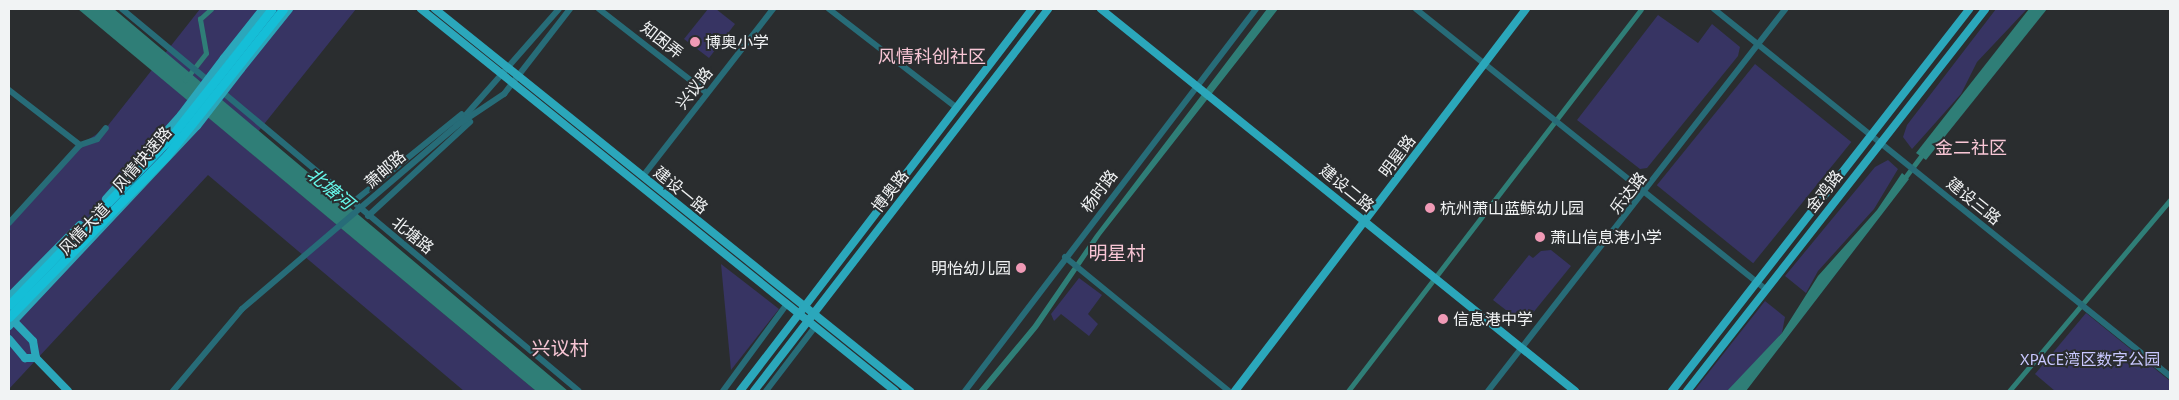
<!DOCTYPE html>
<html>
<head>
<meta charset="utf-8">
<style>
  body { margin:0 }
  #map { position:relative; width:2179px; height:400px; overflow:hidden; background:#2a2d2f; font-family:"PT Sans","Noto Sans SC",sans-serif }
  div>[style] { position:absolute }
  .green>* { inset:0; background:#373463; transform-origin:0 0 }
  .water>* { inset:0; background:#2f7e77 }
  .canal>* { height:5px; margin:-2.5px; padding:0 2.5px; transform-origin:2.5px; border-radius:2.5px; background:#2f7e77 }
  .minor>* { height:6px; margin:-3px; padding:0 3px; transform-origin:3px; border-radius:3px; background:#276c78 }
  .major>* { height:8px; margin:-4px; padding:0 4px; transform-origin:4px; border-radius:4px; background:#2ba7bb }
  .major-bridge>* { height:8px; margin:-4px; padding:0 4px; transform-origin:4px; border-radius:4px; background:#2ba7bb }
  .highway-bridge>* { height:9px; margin:-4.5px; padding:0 4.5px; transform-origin:4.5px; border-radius:4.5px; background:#15bed7 }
  .dots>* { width:14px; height:14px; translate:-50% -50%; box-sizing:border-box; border:2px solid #2a2d2f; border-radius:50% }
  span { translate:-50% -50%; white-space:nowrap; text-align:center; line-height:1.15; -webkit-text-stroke:4px #2a2d2f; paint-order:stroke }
  .street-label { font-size:16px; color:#f1f3f4 }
  .poi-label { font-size:16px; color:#f1f3f4 }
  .left { translate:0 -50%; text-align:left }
  .right { translate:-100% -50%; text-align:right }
  .park-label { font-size:16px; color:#c8c7fe }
  .neighbourhood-label { font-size:18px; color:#f8c6d5 }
  .water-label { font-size:18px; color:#66f8eb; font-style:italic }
  .quarter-label { font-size:19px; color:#f8c6d5 }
  .frame { position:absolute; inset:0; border:10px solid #f1f3f4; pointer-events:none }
</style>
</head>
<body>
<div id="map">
  <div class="green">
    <div style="clip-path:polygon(200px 9px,356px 9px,245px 148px,536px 391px,464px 391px,208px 175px,9px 389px,9px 223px,80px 145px,106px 128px)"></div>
    <div style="clip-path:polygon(708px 9px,716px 9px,735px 24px,709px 58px,684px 39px)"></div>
    <div style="clip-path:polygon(1996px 9px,2027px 9px,1977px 62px,1961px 94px,1912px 149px,1903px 137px,1907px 125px)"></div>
    <div style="clip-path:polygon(1658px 15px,1698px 43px,1712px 24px,1740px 47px,1738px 56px,1647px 168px,1640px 169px,1577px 120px)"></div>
    <div style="left:1755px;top:64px;width:124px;height:156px;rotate:39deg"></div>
    <div style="clip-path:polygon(1888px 160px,1898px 169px,1874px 209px,1818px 271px,1806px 293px,1785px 276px,1875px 167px)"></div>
    <div style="clip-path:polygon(1551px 250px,1571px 266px,1532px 314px,1520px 321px,1493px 300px,1529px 255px,1533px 258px,1541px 251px)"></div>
    <div style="clip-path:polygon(721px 264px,779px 309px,731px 370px)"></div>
    <div style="clip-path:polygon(1079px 278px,1102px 295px,1088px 314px,1098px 324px,1089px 336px,1061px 314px,1054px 321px,1051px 314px)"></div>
    <div style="clip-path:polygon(1765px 301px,1785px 317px,1782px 333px,1728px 391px,1694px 391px)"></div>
    <div style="clip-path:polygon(2086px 313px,2170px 381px,2170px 391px,2055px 391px,2035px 374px)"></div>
  </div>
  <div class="water">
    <div style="clip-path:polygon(78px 9px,114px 9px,568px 391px,536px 391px)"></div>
    <div style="clip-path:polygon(1267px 9px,1278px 9px,1101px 235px,1038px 328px,986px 391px,978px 391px,1033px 325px,1095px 235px)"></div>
    <div style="clip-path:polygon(2029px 9px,2047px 9px,1926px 160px,1916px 153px)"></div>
    <div style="clip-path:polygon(1902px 173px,1909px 179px,1746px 391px,1727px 391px,1782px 333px,1818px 276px,1877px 210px)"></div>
  </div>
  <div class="canal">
    <div style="left:185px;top:80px;width:34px;rotate:-52deg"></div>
    <div style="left:206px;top:53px;width:35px;rotate:-100deg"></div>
    <div style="left:200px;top:19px;width:15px;rotate:-42deg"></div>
    <div style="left:1903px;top:180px;width:36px;rotate:-53deg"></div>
    <div style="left:1348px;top:391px;width:481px;rotate:-52.5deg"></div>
    <div style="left:2009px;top:391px;width:250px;rotate:-49.9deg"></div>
  </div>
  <div class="minor">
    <div style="left:122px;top:9px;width:114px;rotate:39.7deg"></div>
    <div style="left:599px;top:9px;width:137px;rotate:37.9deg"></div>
    <div style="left:829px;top:9px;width:160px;rotate:37.7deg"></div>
    <div style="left:1416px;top:9px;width:447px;rotate:38.7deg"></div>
    <div style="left:1714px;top:9px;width:585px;rotate:38.83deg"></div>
    <div style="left:9px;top:90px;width:90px;rotate:37.8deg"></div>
    <div style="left:80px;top:145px;width:18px;rotate:-19deg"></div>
    <div style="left:97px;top:139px;width:14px;rotate:-51deg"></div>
    <div style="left:220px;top:90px;width:468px;rotate:40deg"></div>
    <div style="left:457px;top:125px;width:154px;rotate:-48.7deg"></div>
    <div style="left:643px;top:176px;width:212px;rotate:-52.1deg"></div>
    <div style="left:352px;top:203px;width:141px;rotate:-39deg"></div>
    <div style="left:368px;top:216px;width:139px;rotate:-42.7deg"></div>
    <div style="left:9px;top:223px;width:105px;rotate:-47.7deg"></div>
    <div style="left:1065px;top:257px;width:212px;rotate:39.3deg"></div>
    <div style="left:173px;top:391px;width:107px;rotate:-49.9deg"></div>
    <div style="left:242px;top:309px;width:282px;rotate:-40.5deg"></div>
    <div style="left:456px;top:126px;width:58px;rotate:-33.7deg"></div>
    <div style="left:504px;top:94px;width:108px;rotate:-52.2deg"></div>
    <div style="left:723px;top:391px;width:108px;rotate:-53.7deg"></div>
    <div style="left:766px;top:391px;width:81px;rotate:-52.6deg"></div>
    <div style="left:965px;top:391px;width:480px;rotate:-52.7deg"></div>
    <div style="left:1488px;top:391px;width:484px;rotate:-52.1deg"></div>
  </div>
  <div class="major">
    <div style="left:421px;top:9px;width:609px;rotate:38.87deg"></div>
    <div style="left:435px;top:9px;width:610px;rotate:38.81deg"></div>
    <div style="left:1101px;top:9px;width:609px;rotate:38.87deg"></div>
    <div style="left:224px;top:58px;width:63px;rotate:-51.5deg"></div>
    <div style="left:241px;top:69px;width:77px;rotate:-51.3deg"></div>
    <div style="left:106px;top:199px;width:113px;rotate:-48.2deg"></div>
    <div style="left:9px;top:297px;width:101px;rotate:-45.4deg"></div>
    <div style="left:9px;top:326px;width:274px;rotate:-46.8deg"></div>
    <div style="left:9px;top:339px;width:25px;rotate:50deg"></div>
    <div style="left:25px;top:358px;width:11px"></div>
    <div style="left:36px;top:358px;width:17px;rotate:-100deg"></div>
    <div style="left:33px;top:341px;width:28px;rotate:-134deg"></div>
    <div style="left:36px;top:358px;width:46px;rotate:45.9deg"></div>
    <div style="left:740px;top:391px;width:481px;rotate:-52.6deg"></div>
    <div style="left:754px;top:391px;width:482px;rotate:-52.4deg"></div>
    <div style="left:1235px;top:391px;width:480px;rotate:-52.7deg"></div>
    <div style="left:1672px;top:391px;width:484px;rotate:-52.1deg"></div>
    <div style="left:1687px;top:391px;width:484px;rotate:-52deg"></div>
  </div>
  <div class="major-bridge">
    <div style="left:181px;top:115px;width:71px;rotate:-53deg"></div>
    <div style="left:197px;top:126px;width:72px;rotate:-52.3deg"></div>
  </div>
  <div class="highway-bridge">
    <div style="left:9px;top:305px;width:232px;rotate:-46deg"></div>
    <div style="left:170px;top:138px;width:164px;rotate:-51.7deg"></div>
    <div style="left:9px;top:317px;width:226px;rotate:-45.7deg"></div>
    <div style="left:167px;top:155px;width:186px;rotate:-51.5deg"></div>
  </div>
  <div class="dots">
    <div style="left:695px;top:42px;background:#f09ab6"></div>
    <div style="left:1430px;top:208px;background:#f09ab6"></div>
    <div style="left:1540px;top:237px;background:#f09ab6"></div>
    <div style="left:1021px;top:268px;background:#f09ab6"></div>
    <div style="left:1443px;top:319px;background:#f09ab6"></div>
  </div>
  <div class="street-label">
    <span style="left:662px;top:40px;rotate:38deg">知困弄</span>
    <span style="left:694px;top:88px;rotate:-52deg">兴议路</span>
    <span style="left:1397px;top:156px;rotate:-53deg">明星路</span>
    <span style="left:142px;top:159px;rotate:-49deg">风情快速路</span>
    <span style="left:385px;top:169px;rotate:-41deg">萧邮路</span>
    <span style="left:1347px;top:188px;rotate:39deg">建设二路</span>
    <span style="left:681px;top:190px;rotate:39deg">建设一路</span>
    <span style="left:890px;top:191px;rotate:-52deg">博奥路</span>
    <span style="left:1099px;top:191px;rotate:-53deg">杨时路</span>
    <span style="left:1824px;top:191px;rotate:-52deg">金鸡路</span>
    <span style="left:1628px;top:193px;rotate:-52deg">乐达路</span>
    <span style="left:1974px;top:201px;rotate:39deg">建设三路</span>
    <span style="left:84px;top:229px;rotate:-46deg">风情大道</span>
    <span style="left:413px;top:235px;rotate:39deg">北塘路</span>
  </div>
  <div class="poi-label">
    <span class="left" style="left:705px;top:42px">博奥小学</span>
    <span class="left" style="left:1440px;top:208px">杭州萧山蓝鲸幼儿园</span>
    <span class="left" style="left:1550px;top:237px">萧山信息港小学</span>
    <span class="right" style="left:1011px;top:268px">明怡幼儿园</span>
    <span class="left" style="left:1453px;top:319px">信息港中学</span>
  </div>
  <div class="park-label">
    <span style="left:2090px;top:359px">XPACE湾区数字公园</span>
  </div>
  <div class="neighbourhood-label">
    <span style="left:932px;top:57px">风情科创社区</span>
    <span style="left:1971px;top:148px">金二社区</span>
  </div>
  <div class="water-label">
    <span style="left:330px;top:189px;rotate:40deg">北塘河</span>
  </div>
  <div class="quarter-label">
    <span style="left:1117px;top:254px">明星村</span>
    <span style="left:560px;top:349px">兴议村</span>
  </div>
  <div class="frame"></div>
</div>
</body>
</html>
